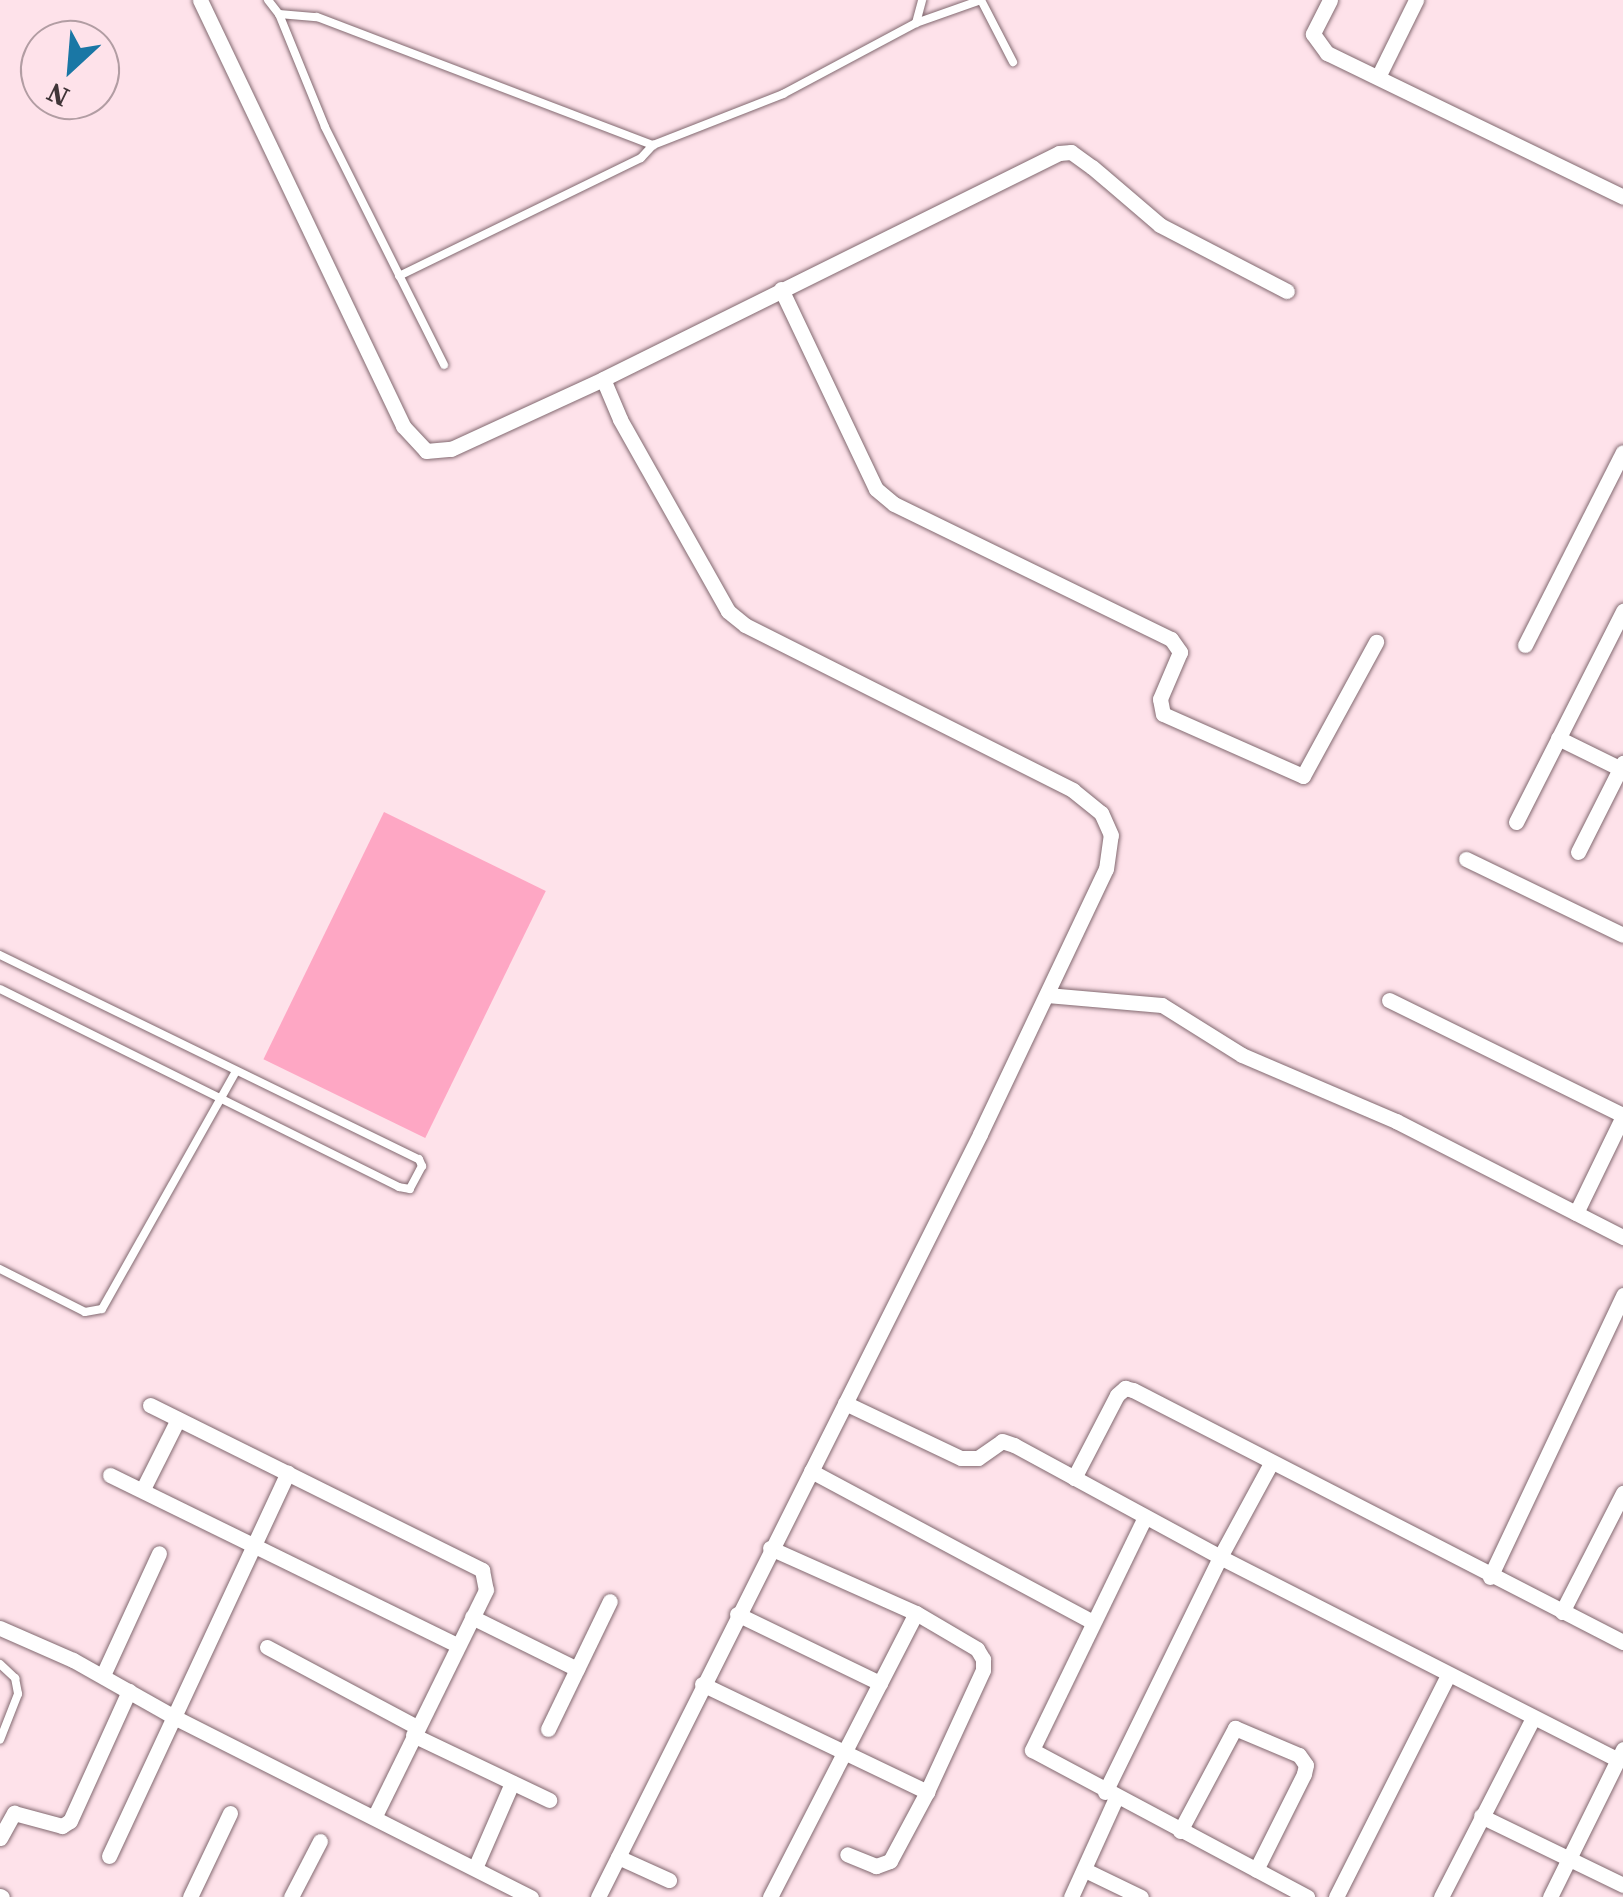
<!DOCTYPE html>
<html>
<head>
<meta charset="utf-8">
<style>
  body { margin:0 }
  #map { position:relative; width:1623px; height:1897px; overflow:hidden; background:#fee2ea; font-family:"Source Serif 4",serif }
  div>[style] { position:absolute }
  .green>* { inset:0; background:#fea7c4; transform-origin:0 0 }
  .roads { filter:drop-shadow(0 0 2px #826970) drop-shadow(0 0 2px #826970) }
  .service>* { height:8px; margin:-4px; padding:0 4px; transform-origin:4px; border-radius:4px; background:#fff }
  .minor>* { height:15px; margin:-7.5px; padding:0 7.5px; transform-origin:7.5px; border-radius:7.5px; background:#fff }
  span { translate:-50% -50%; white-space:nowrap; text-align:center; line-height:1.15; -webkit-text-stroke:8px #fee2ea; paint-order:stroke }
  .north { position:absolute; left:20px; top:20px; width:100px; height:100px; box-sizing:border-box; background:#fee2ea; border:2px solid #b29da3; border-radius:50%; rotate:206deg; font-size:28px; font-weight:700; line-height:40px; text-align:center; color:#403538 }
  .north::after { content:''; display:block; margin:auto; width:35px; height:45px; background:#1a77a5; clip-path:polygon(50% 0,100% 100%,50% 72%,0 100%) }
</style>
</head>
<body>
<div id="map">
  <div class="green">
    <div style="left:384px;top:812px;width:180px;height:275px;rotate:26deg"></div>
  </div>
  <div class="roads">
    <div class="service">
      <div style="left:268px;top:0;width:18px;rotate:52deg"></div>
      <div style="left:279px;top:14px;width:122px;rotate:67.8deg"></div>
      <div style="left:325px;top:127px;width:266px;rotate:63.4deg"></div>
      <div style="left:279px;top:14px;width:38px;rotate:5deg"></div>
      <div style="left:317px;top:17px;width:360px;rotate:20.9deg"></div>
      <div style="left:916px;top:23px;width:24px;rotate:-75deg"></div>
      <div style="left:399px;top:276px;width:269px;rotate:-26deg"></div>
      <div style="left:641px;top:158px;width:18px;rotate:-47deg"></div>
      <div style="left:653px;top:145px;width:140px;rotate:-21.4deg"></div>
      <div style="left:783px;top:94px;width:151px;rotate:-28.1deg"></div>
      <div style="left:916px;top:23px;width:69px;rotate:-19.5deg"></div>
      <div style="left:981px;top:0;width:70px;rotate:62.7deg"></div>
      <div style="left:0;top:955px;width:466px;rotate:26deg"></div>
      <div style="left:419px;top:1159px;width:8px;rotate:67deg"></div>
      <div style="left:422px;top:1166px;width:26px;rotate:118deg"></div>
      <div style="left:410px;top:1189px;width:11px;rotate:-170deg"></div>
      <div style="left:399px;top:1187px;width:445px;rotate:-153.6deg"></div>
      <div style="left:0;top:1269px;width:95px;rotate:26.8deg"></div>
      <div style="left:85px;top:1312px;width:17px;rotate:-10deg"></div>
      <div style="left:102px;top:1309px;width:273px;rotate:-60.6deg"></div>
      <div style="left:0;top:1664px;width:21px;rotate:43deg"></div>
      <div style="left:15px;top:1678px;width:16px;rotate:79deg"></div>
      <div style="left:18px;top:1694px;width:49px;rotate:111.4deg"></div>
    </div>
    <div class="minor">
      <div style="left:200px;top:0;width:472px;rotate:64.5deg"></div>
      <div style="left:403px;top:426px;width:34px;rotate:47deg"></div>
      <div style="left:426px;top:451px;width:25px;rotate:-5deg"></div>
      <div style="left:451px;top:449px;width:167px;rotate:-24.7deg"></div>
      <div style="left:603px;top:379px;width:509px;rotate:-26.36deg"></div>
      <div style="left:1059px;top:153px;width:12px;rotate:-5deg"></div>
      <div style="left:1071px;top:152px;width:26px;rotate:36deg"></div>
      <div style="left:1092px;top:167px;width:89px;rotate:40.5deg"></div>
      <div style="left:1160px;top:225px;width:143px;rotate:27.5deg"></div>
      <div style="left:1330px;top:0;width:38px;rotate:117deg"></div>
      <div style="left:1313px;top:34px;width:24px;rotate:54deg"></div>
      <div style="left:1327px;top:53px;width:329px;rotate:25.9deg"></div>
      <div style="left:1378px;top:77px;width:86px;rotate:-63.7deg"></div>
      <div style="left:781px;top:289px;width:221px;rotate:64.6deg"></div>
      <div style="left:876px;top:489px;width:23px;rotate:40deg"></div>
      <div style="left:894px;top:504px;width:308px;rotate:26deg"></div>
      <div style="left:1171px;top:639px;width:16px;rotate:55deg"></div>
      <div style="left:1180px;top:652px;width:51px;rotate:113.1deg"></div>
      <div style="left:1160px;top:699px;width:15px;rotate:79deg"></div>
      <div style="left:1163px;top:714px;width:153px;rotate:23.9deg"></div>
      <div style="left:1303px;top:776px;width:153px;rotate:-61.4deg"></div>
      <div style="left:1525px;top:645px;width:216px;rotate:-63.1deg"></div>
      <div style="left:1558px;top:738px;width:72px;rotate:26.2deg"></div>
      <div style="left:1516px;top:822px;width:237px;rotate:-63.1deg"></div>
      <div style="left:1578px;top:852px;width:100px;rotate:-63.2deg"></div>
      <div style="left:1466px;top:859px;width:174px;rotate:25.8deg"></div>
      <div style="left:1047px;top:995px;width:115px;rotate:5deg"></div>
      <div style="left:1162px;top:1005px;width:94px;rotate:32deg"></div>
      <div style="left:1242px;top:1055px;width:168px;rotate:23.2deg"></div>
      <div style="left:1396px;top:1121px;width:255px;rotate:27.1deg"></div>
      <div style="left:1389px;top:1000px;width:261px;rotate:26.2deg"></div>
      <div style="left:1576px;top:1213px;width:108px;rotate:-64.1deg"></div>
      <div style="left:845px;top:1403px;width:128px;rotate:25.4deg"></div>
      <div style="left:961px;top:1458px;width:17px"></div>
      <div style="left:978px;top:1458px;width:29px;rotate:-35deg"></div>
      <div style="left:1002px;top:1441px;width:13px;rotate:18deg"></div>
      <div style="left:1014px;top:1445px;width:234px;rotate:28.5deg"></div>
      <div style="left:1220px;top:1557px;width:107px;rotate:-61.5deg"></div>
      <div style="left:150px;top:1405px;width:371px;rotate:26.4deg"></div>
      <div style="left:482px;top:1570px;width:20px;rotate:79deg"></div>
      <div style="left:486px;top:1590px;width:252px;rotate:116.2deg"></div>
      <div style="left:811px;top:1471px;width:320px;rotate:28.2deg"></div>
      <div style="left:110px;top:1475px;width:386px;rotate:26.1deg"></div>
      <div style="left:1074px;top:1478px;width:93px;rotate:-62.6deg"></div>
      <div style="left:1117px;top:1395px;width:11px;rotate:-41deg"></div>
      <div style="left:1125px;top:1388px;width:8px;rotate:14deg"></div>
      <div style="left:1133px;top:1390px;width:551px;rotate:27.22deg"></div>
      <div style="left:143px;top:1489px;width:78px;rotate:-63.4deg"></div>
      <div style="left:1145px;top:1517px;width:259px;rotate:115.9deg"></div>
      <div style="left:1032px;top:1750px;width:312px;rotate:28.1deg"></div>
      <div style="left:770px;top:1548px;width:160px;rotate:24deg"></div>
      <div style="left:916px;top:1613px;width:71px;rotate:30.5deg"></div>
      <div style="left:977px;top:1649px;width:12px;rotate:59deg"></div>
      <div style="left:983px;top:1659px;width:11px;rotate:90deg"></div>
      <div style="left:983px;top:1670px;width:134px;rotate:114.7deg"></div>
      <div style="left:927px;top:1792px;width:78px;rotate:118.2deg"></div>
      <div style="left:890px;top:1861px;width:15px;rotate:160deg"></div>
      <div style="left:876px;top:1866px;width:31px;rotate:-158deg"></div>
      <div style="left:1490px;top:1577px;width:312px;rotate:-64.7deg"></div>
      <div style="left:1562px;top:1612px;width:134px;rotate:-62.9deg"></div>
      <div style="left:737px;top:1614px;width:159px;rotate:25.8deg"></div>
      <div style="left:472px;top:1617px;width:117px;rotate:26.3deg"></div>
      <div style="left:0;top:1628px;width:80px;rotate:23.7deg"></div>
      <div style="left:73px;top:1660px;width:116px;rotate:29.4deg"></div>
      <div style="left:174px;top:1717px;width:400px;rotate:26.8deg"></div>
      <div style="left:267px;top:1647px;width:170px;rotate:28.1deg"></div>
      <div style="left:103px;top:1675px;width:134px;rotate:-65.3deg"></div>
      <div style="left:702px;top:1684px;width:250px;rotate:25.6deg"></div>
      <div style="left:548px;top:1729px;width:142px;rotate:-64.2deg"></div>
      <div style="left:413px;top:1735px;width:151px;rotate:25.5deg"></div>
      <div style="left:1105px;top:1792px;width:262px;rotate:-63.9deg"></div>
      <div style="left:1220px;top:1557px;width:447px;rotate:27deg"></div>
      <div style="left:1481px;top:1816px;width:158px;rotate:25.9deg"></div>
      <div style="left:1180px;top:1831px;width:117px;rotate:-61.9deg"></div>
      <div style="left:1235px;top:1728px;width:69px;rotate:22.9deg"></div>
      <div style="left:1299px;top:1755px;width:12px;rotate:55deg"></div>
      <div style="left:1306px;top:1765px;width:9px;rotate:103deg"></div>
      <div style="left:1304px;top:1774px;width:107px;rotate:116.6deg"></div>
      <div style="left:0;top:1838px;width:29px;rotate:-61deg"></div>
      <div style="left:14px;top:1813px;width:50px;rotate:15.2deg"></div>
      <div style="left:62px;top:1826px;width:9px;rotate:-32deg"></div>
      <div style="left:70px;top:1821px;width:143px;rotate:-65.6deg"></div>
      <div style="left:109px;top:1856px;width:423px;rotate:-65deg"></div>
      <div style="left:618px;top:1857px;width:56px;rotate:24.3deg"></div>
      <div style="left:475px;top:1868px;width:93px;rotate:-66.5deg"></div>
      <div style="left:1085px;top:1870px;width:62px;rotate:25.7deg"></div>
      <div style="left:0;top:1896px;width:2px;rotate:27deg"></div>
      <div style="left:190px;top:1897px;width:93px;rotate:-64.5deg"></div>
      <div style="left:291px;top:1897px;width:63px;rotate:-62.6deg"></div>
      <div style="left:598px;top:1897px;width:853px;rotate:-63.4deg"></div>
      <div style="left:980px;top:1134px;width:293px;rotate:-64.6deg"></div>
      <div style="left:1106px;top:869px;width:34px;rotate:-82deg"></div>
      <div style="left:1111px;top:835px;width:24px;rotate:-114deg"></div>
      <div style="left:1101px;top:813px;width:36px;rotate:-141deg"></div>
      <div style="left:1073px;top:790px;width:367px;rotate:-153.3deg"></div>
      <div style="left:745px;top:625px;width:22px;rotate:-141deg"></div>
      <div style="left:728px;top:611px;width:220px;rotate:-119.4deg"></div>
      <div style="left:620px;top:419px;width:43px;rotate:-113deg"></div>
      <div style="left:770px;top:1897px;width:319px;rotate:-62.8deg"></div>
      <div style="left:1071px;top:1897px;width:109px;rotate:-65.6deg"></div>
      <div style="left:1336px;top:1897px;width:249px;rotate:-63.2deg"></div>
      <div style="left:1441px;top:1897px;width:201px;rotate:-62.8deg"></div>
      <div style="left:1550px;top:1897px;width:165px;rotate:-63.7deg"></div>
    </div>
  </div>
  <div class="north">N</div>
</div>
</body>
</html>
